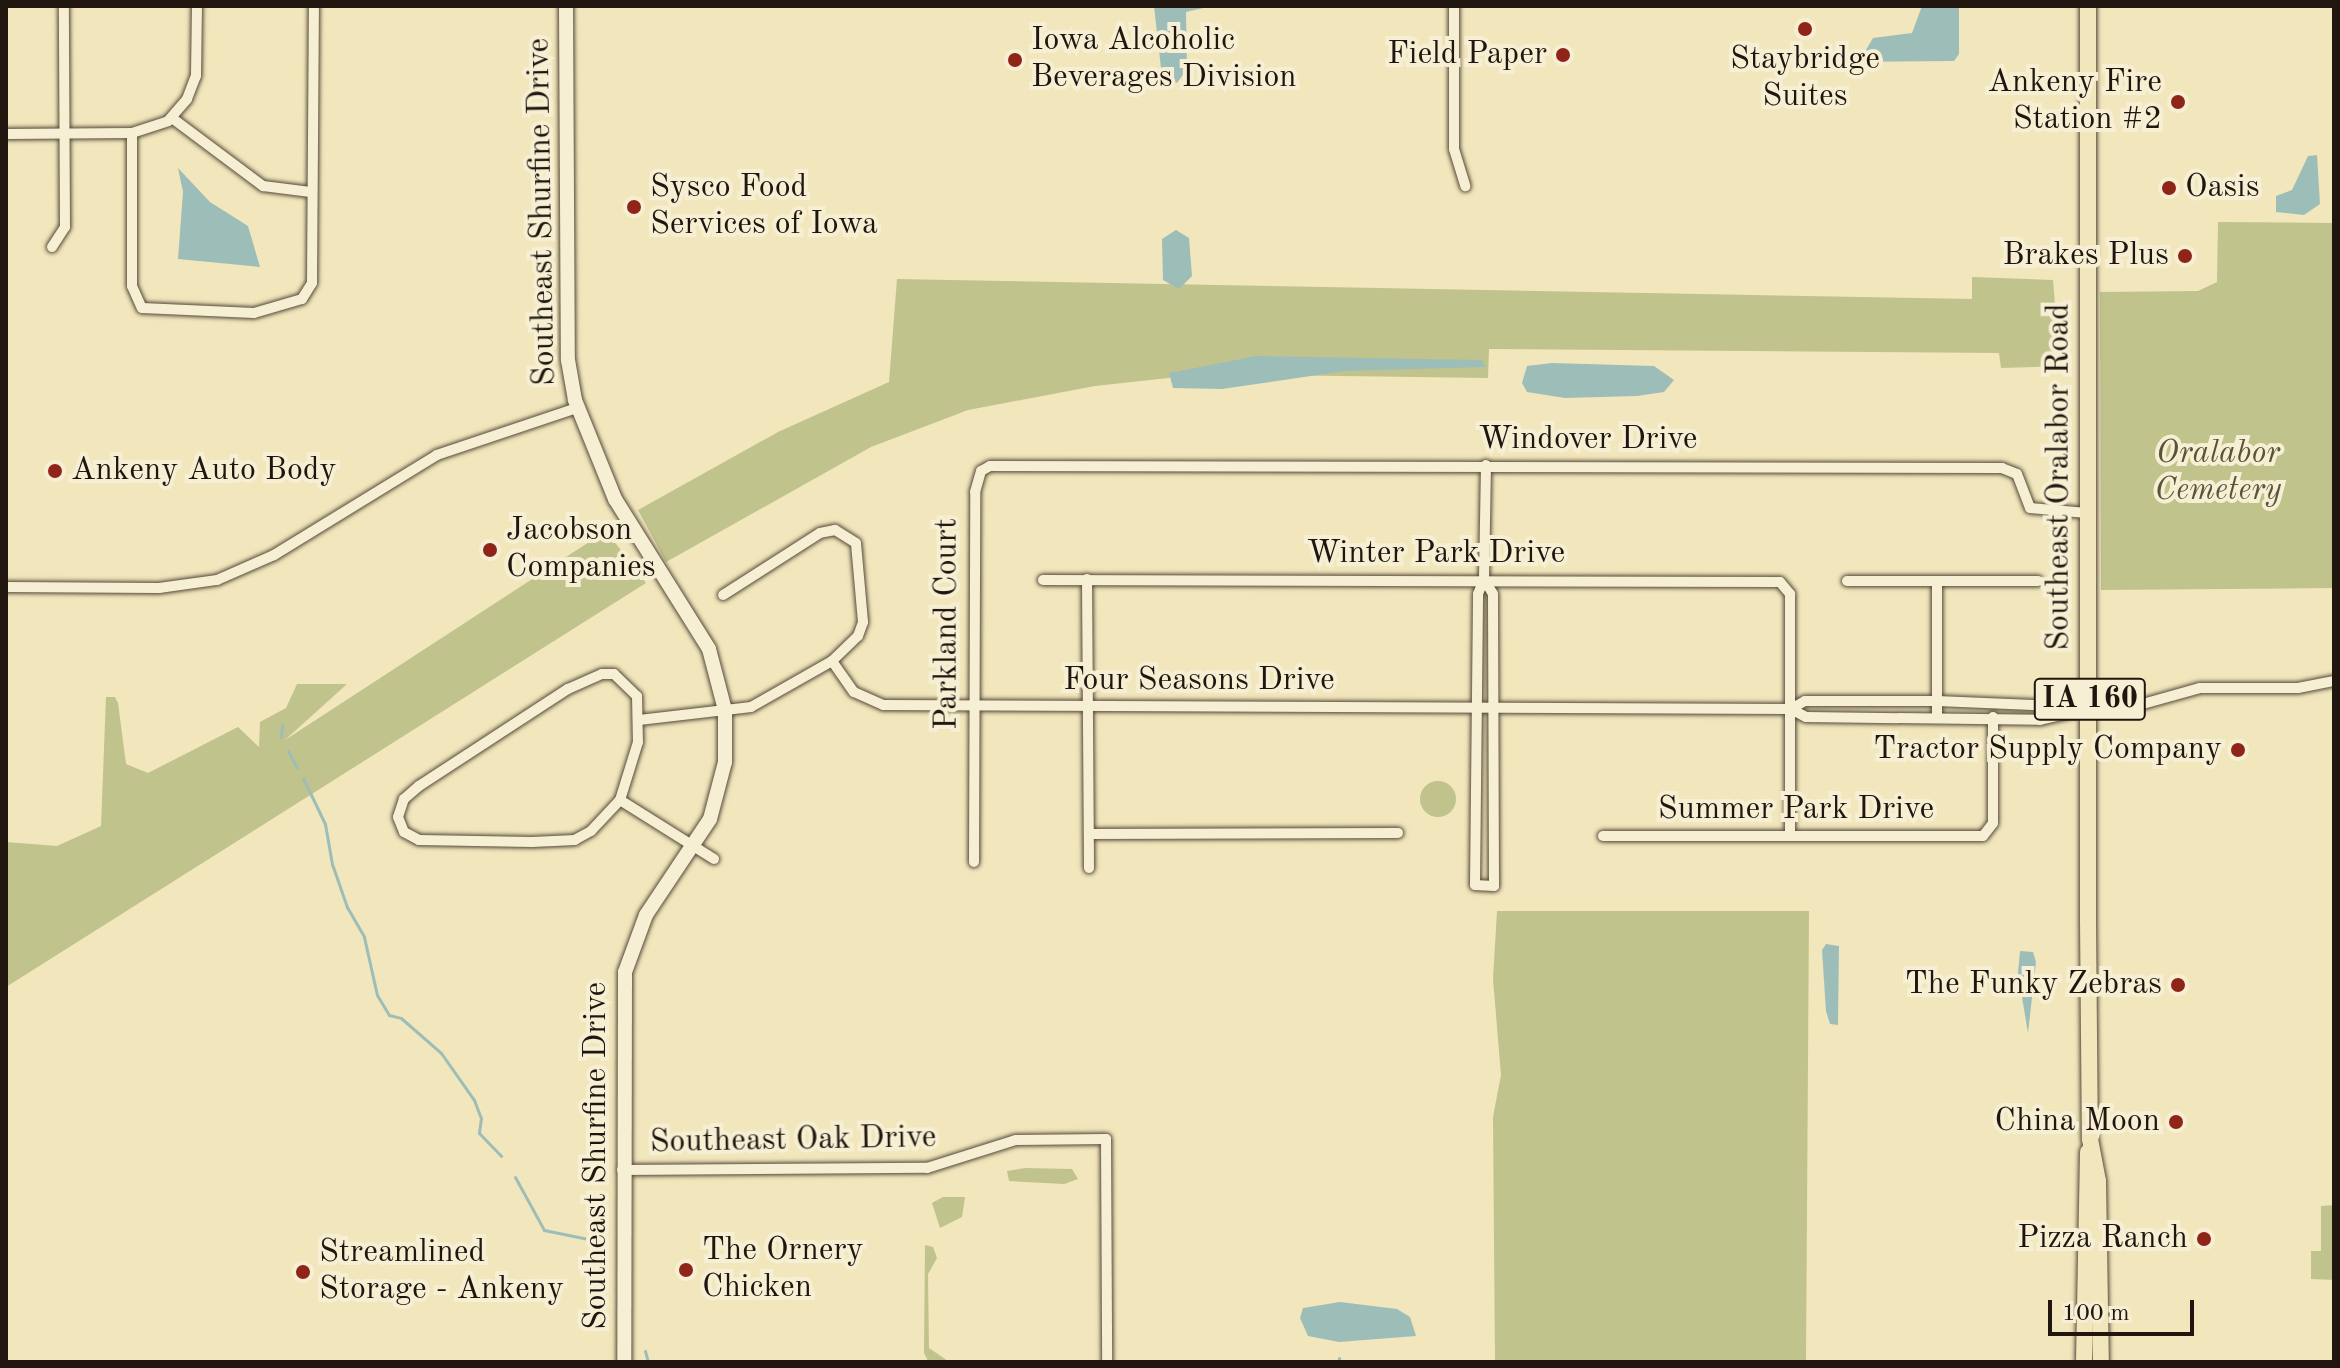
<!DOCTYPE html>
<html>
<head>
<meta charset="utf-8">
<style>
  body { margin:0 }
  #map { position:relative; width:2340px; height:1368px; overflow:hidden; background:#f2e6bc; font-family:"Old Standard TT",serif }
  div>[style] { position:absolute }
  .green>* { inset:0; background:#c1c38c }
  .round { border-radius:50% }
  .water>* { inset:0; background:#9dbeb8 }
  .stream>* { height:3px; margin:-1.5px; padding:0 1.5px; transform-origin:1.5px; border-radius:1.5px; background:#9dbeb8 }
  .roads { filter:drop-shadow(0 0 2px #554a3a) drop-shadow(0 0 2px #554a3a) }
  .street>* { height:10px; margin:-5px; padding:0 5px; transform-origin:5px; border-radius:5px; background:#f7efd3 }
  .secondary>* { height:14px; margin:-7px; padding:0 7px; transform-origin:7px; border-radius:7px; background:#f7efd3 }
  .primary>* { height:16px; margin:-8px; padding:0 8px; transform-origin:8px; border-radius:8px; background:#f2e6bc }
  .dots>* { width:22px; height:22px; translate:-50% -50%; box-sizing:border-box; border:4px solid #f7efd3; border-radius:50% }
  span { translate:-50% -50%; white-space:nowrap; text-align:center; line-height:1.15; -webkit-text-stroke:8px #f7efd3; paint-order:stroke }
  .shield-label span { padding:2px 6px; background:#f7efd3; border:2px solid; border-radius:6px; -webkit-text-stroke-width:0 }
  .shield-label { font-size:30px; color:#21160f; font-weight:700 }
  .poi-label { font-size:32px; color:#21160f }
  .left { translate:0 -50%; text-align:left }
  .right { translate:-100% -50%; text-align:right }
  .street-label { font-size:32px; color:#21160f }
  .park-label { font-size:32px; color:#59533b; font-style:italic }
  .frame { position:absolute; inset:0; border:8px solid #21160f; pointer-events:none }
  .scale { position:absolute; left:2048px; top:1300px; width:146px; height:36px; box-sizing:border-box; border:4px solid #21160f; border-top:0; padding-left:10px; font-size:24px; line-height:28px; white-space:nowrap; color:#21160f; -webkit-text-stroke:6px #f7efd3; paint-order:stroke }
</style>
</head>
<body>
<div id="map">
  <div class="green">
    <div style="clip-path:polygon(2218px 222px,2334px 223px,2334px 588px,2101px 590px,2100px 292px,2198px 291px,2217px 282px)"></div>
    <div style="clip-path:polygon(1972px 277px,2053px 280px,2060px 366px,2001px 368px,1999px 353px,1489px 349px,1488px 378px,1205px 374px,1095px 386px,968px 410px,871px 447px,666px 562px,638px 510px,778px 432px,889px 382px,897px 279px,1972px 299px)"></div>
    <div style="clip-path:polygon(606px 531px,646px 583px,6px 987px,6px 842px,57px 846px,101px 826px,106px 697px,115px 697px,118px 703px,126px 764px,148px 773px,238px 727px,259px 747px,260px 722px,286px 708px,297px 684px,347px 684px,285px 740px)"></div>
    <div class="round" style="left:1420px;top:781px;width:36px;height:36px"></div>
    <div style="clip-path:polygon(1497px 911px,1809px 911px,1806px 1362px,1495px 1362px,1493px 1117px,1501px 1075px,1493px 979px)"></div>
    <div style="clip-path:polygon(1025px 1168px,1072px 1169px,1078px 1179px,1064px 1184px,1009px 1181px,1007px 1171px)"></div>
    <div style="clip-path:polygon(943px 1197px,965px 1197px,962px 1217px,940px 1228px,932px 1203px)"></div>
    <div style="clip-path:polygon(2334px 1205px,2334px 1280px,2311px 1279px,2311px 1251px,2321px 1251px,2321px 1206px)"></div>
    <div style="clip-path:polygon(925px 1245px,933px 1247px,937px 1258px,928px 1274px,929px 1348px,948px 1361px,928px 1361px,924px 1353px)"></div>
  </div>
  <div class="water">
    <div style="clip-path:polygon(1154px 6px,1212px 6px,1186px 12px,1187px 69px,1177px 83px,1162px 77px)"></div>
    <div style="clip-path:polygon(1922px 6px,1959px 6px,1959px 54px,1954px 61px,1836px 62px,1863px 55px,1873px 38px,1912px 33px)"></div>
    <div style="clip-path:polygon(2317px 155px,2320px 204px,2304px 215px,2276px 212px,2276px 196px,2292px 190px,2308px 156px)"></div>
    <div style="clip-path:polygon(178px 168px,210px 202px,248px 226px,260px 267px,178px 259px,183px 192px)"></div>
    <div style="clip-path:polygon(1176px 230px,1189px 238px,1192px 276px,1179px 289px,1163px 280px,1162px 239px)"></div>
    <div style="clip-path:polygon(1256px 356px,1482px 360px,1486px 367px,1345px 371px,1222px 389px,1173px 388px,1169px 373px)"></div>
    <div style="clip-path:polygon(1552px 363px,1654px 366px,1674px 380px,1664px 392px,1637px 396px,1565px 398px,1527px 392px,1522px 383px,1527px 366px)"></div>
    <div style="clip-path:polygon(1826px 944px,1839px 946px,1838px 1025px,1830px 1024px,1826px 1011px,1822px 950px)"></div>
    <div style="clip-path:polygon(2020px 951px,2033px 952px,2036px 962px,2028px 1033px,2018px 973px)"></div>
    <div style="clip-path:polygon(1340px 1302px,1397px 1309px,1410px 1317px,1416px 1336px,1339px 1342px,1308px 1336px,1300px 1318px,1303px 1308px)"></div>
  </div>
  <div class="stream">
    <div style="left:2333px;top:594px;width:1px"></div>
    <div style="left:281px;top:737px;width:12px;rotate:-85deg"></div>
    <div style="left:288px;top:751px;width:19px;rotate:62deg"></div>
    <div style="left:303px;top:778px;width:51px;rotate:64.4deg"></div>
    <div style="left:325px;top:824px;width:41px;rotate:80.1deg"></div>
    <div style="left:332px;top:864px;width:46px;rotate:70.8deg"></div>
    <div style="left:347px;top:907px;width:34px;rotate:60deg"></div>
    <div style="left:364px;top:937px;width:59px;rotate:77.4deg"></div>
    <div style="left:377px;top:995px;width:23px;rotate:59deg"></div>
    <div style="left:389px;top:1015px;width:12px;rotate:14deg"></div>
    <div style="left:401px;top:1018px;width:53px;rotate:41.2deg"></div>
    <div style="left:441px;top:1053px;width:57px;rotate:54.9deg"></div>
    <div style="left:474px;top:1100px;width:19px;rotate:69deg"></div>
    <div style="left:481px;top:1118px;width:15px;rotate:98deg"></div>
    <div style="left:479px;top:1133px;width:32px;rotate:46deg"></div>
    <div style="left:515px;top:1177px;width:60px;rotate:61.3deg"></div>
    <div style="left:544px;top:1230px;width:55px;rotate:11.5deg"></div>
    <div style="left:598px;top:1241px;width:88px;rotate:87.4deg"></div>
    <div style="left:645px;top:1351px;width:11px;rotate:75deg"></div>
    <div style="left:1339px;top:1358px;width:4px;rotate:90deg"></div>
  </div>
  <div class="roads">
    <div class="street">
      <div style="left:1454px;top:6px;width:143px;rotate:90deg"></div>
      <div style="left:1454px;top:149px;width:39px;rotate:73deg"></div>
      <div style="left:172px;top:118px;width:114px;rotate:36.8deg"></div>
      <div style="left:263px;top:186px;width:48px;rotate:7.1deg"></div>
      <div style="left:132px;top:133px;width:153px;rotate:90deg"></div>
      <div style="left:132px;top:286px;width:24px;rotate:66deg"></div>
      <div style="left:142px;top:308px;width:112px;rotate:2.6deg"></div>
      <div style="left:254px;top:313px;width:50px;rotate:-16.3deg"></div>
      <div style="left:302px;top:299px;width:19px;rotate:-58deg"></div>
      <div style="left:312px;top:283px;width:277px;rotate:-89.6deg"></div>
      <div style="left:6px;top:134px;width:126px;rotate:-0.5deg"></div>
      <div style="left:132px;top:133px;width:38px;rotate:-18deg"></div>
      <div style="left:168px;top:121px;width:29px;rotate:-49deg"></div>
      <div style="left:187px;top:99px;width:25px;rotate:-69deg"></div>
      <div style="left:196px;top:76px;width:70px;rotate:-89.2deg"></div>
      <div style="left:52px;top:247px;width:24px;rotate:-57deg"></div>
      <div style="left:65px;top:227px;width:221px;rotate:-90.3deg"></div>
      <div style="left:1087px;top:579px;width:289px;rotate:89.6deg"></div>
      <div style="left:1484px;top:579px;width:17px;rotate:59deg"></div>
      <div style="left:1493px;top:594px;width:292px;rotate:89.8deg"></div>
      <div style="left:1494px;top:886px;width:19px;rotate:-177deg"></div>
      <div style="left:1475px;top:885px;width:291px;rotate:-89.4deg"></div>
      <div style="left:1478px;top:594px;width:16px;rotate:-68deg"></div>
      <div style="left:1484px;top:579px;width:114px;rotate:-89deg"></div>
      <div style="left:1043px;top:580px;width:737px;rotate:0.16deg"></div>
      <div style="left:1780px;top:582px;width:16px;rotate:50deg"></div>
      <div style="left:1790px;top:594px;width:242px;rotate:90deg"></div>
      <div style="left:1847px;top:581px;width:191px"></div>
      <div style="left:6px;top:587px;width:153px;rotate:0.4deg"></div>
      <div style="left:159px;top:588px;width:59px;rotate:-7.9deg"></div>
      <div style="left:217px;top:580px;width:62px;rotate:-23.7deg"></div>
      <div style="left:274px;top:555px;width:191px;rotate:-31.5deg"></div>
      <div style="left:437px;top:455px;width:148px;rotate:-18.6deg"></div>
      <div style="left:832px;top:661px;width:38px;rotate:55deg"></div>
      <div style="left:854px;top:692px;width:32px;rotate:24deg"></div>
      <div style="left:883px;top:705px;width:908px;rotate:0.25deg"></div>
      <div style="left:1791px;top:709px;width:16px;rotate:-30deg"></div>
      <div style="left:1805px;top:701px;width:132px"></div>
      <div style="left:1937px;top:701px;width:168px;rotate:2.4deg"></div>
      <div style="left:2105px;top:708px;width:27px;rotate:-2deg"></div>
      <div style="left:2132px;top:707px;width:71px;rotate:-15.6deg"></div>
      <div style="left:2200px;top:688px;width:98px"></div>
      <div style="left:2298px;top:688px;width:37px;rotate:-11deg"></div>
      <div style="left:602px;top:674px;width:12px"></div>
      <div style="left:614px;top:674px;width:32px;rotate:44deg"></div>
      <div style="left:637px;top:696px;width:46px;rotate:88.8deg"></div>
      <div style="left:638px;top:742px;width:61px;rotate:107.2deg"></div>
      <div style="left:620px;top:800px;width:42px;rotate:133.1deg"></div>
      <div style="left:591px;top:831px;width:18px;rotate:151deg"></div>
      <div style="left:575px;top:840px;width:43px;rotate:177.3deg"></div>
      <div style="left:532px;top:842px;width:113px;rotate:-179deg"></div>
      <div style="left:419px;top:840px;width:17px;rotate:-152deg"></div>
      <div style="left:404px;top:832px;width:16px;rotate:-112deg"></div>
      <div style="left:398px;top:817px;width:19px;rotate:-72deg"></div>
      <div style="left:404px;top:799px;width:20px;rotate:-41deg"></div>
      <div style="left:419px;top:786px;width:178px;rotate:-33.1deg"></div>
      <div style="left:568px;top:689px;width:37px;rotate:-24deg"></div>
      <div style="left:1791px;top:709px;width:17px;rotate:28deg"></div>
      <div style="left:1806px;top:717px;width:234px;rotate:0.7deg"></div>
      <div style="left:2040px;top:720px;width:39px;rotate:-13deg"></div>
      <div style="left:1937px;top:716px;width:135px;rotate:-90deg"></div>
      <div style="left:639px;top:720px;width:113px;rotate:-6.6deg"></div>
      <div style="left:751px;top:707px;width:93px;rotate:-29.6deg"></div>
      <div style="left:832px;top:661px;width:36px;rotate:-44deg"></div>
      <div style="left:858px;top:636px;width:15px;rotate:-70deg"></div>
      <div style="left:863px;top:622px;width:79px;rotate:-95.1deg"></div>
      <div style="left:856px;top:543px;width:25px;rotate:-148deg"></div>
      <div style="left:835px;top:530px;width:15px;rotate:169deg"></div>
      <div style="left:820px;top:533px;width:115px;rotate:147.4deg"></div>
      <div style="left:620px;top:800px;width:111px;rotate:32.1deg"></div>
      <div style="left:1089px;top:834px;width:309px;rotate:-0.2deg"></div>
      <div style="left:1603px;top:836px;width:380px"></div>
      <div style="left:1983px;top:836px;width:16px;rotate:-52deg"></div>
      <div style="left:1993px;top:823px;width:106px;rotate:-90deg"></div>
      <div style="left:974px;top:862px;width:370px;rotate:-89.8deg"></div>
      <div style="left:975px;top:492px;width:22px;rotate:-74deg"></div>
      <div style="left:981px;top:471px;width:10px;rotate:-29deg"></div>
      <div style="left:990px;top:466px;width:1012px;rotate:0.11deg"></div>
      <div style="left:2002px;top:468px;width:16px;rotate:22deg"></div>
      <div style="left:2017px;top:474px;width:36px;rotate:69deg"></div>
      <div style="left:2030px;top:508px;width:57px;rotate:5deg"></div>
      <div style="left:622px;top:1170px;width:305px;rotate:-0.4deg"></div>
      <div style="left:927px;top:1168px;width:93px;rotate:-17.5deg"></div>
      <div style="left:1016px;top:1140px;width:90px;rotate:-0.6deg"></div>
      <div style="left:1106px;top:1139px;width:223px;rotate:89.7deg"></div>
    </div>
    <div class="secondary">
      <div style="left:566px;top:6px;width:354px;rotate:89.7deg"></div>
      <div style="left:568px;top:360px;width:41px;rotate:80.1deg"></div>
      <div style="left:575px;top:400px;width:107px;rotate:68deg"></div>
      <div style="left:615px;top:499px;width:177px;rotate:57.9deg"></div>
      <div style="left:709px;top:649px;width:63px;rotate:75.3deg"></div>
      <div style="left:725px;top:710px;width:52px;rotate:90deg"></div>
      <div style="left:725px;top:762px;width:59px;rotate:104.7deg"></div>
      <div style="left:710px;top:819px;width:115px;rotate:123.7deg"></div>
      <div style="left:646px;top:915px;width:61px;rotate:110.2deg"></div>
      <div style="left:625px;top:972px;width:390px;rotate:90.1deg"></div>
    </div>
    <div class="primary">
      <div style="left:2088px;top:6px;width:915px;rotate:90deg"></div>
      <div style="left:2088px;top:921px;width:218px;rotate:89.5deg"></div>
      <div style="left:2090px;top:1139px;width:43px;rotate:79.2deg"></div>
      <div style="left:2098px;top:1181px;width:181px;rotate:89.1deg"></div>
      <div style="left:2084px;top:1362px;width:210px;rotate:-88.9deg"></div>
    </div>
  </div>
  <div class="dots">
    <div style="left:1805px;top:29px;background:#8f2418"></div>
    <div style="left:1563px;top:55px;background:#8f2418"></div>
    <div style="left:1015px;top:60px;background:#8f2418"></div>
    <div style="left:2178px;top:102px;background:#8f2418"></div>
    <div style="left:2169px;top:188px;background:#8f2418"></div>
    <div style="left:634px;top:207px;background:#8f2418"></div>
    <div style="left:2185px;top:256px;background:#8f2418"></div>
    <div style="left:55px;top:471px;background:#8f2418"></div>
    <div style="left:490px;top:550px;background:#8f2418"></div>
    <div style="left:2238px;top:750px;background:#8f2418"></div>
    <div style="left:2178px;top:985px;background:#8f2418"></div>
    <div style="left:2176px;top:1122px;background:#8f2418"></div>
    <div style="left:2204px;top:1239px;background:#8f2418"></div>
    <div style="left:686px;top:1270px;background:#8f2418"></div>
    <div style="left:303px;top:1272px;background:#8f2418"></div>
  </div>
  <div class="shield-label">
    <span style="left:2090px;top:699px">IA 160</span>
  </div>
  <div class="poi-label">
    <span class="left" style="left:1031px;top:60px">Iowa Alcoholic<br>Beverages Division</span>
    <span class="right" style="left:1547px;top:55px">Field Paper</span>
    <span style="left:1805px;top:79px">Staybridge<br>Suites</span>
    <span class="right" style="left:2162px;top:102px">Ankeny Fire<br>Station #2</span>
    <span class="left" style="left:2185px;top:188px">Oasis</span>
    <span class="left" style="left:650px;top:207px">Sysco Food<br>Services of Iowa</span>
    <span class="right" style="left:2169px;top:256px">Brakes Plus</span>
    <span class="left" style="left:71px;top:471px">Ankeny Auto Body</span>
    <span class="left" style="left:506px;top:550px">Jacobson<br>Companies</span>
    <span class="right" style="left:2222px;top:750px">Tractor Supply Company</span>
    <span class="right" style="left:2162px;top:985px">The Funky Zebras</span>
    <span class="right" style="left:2160px;top:1122px">China Moon</span>
    <span class="right" style="left:2188px;top:1239px">Pizza Ranch</span>
    <span class="left" style="left:702px;top:1270px">The Ornery<br>Chicken</span>
    <span class="left" style="left:319px;top:1272px">Streamlined<br>Storage - Ankeny</span>
  </div>
  <div class="street-label">
    <span style="left:543px;top:212px;rotate:-91deg">Southeast Shurfine Drive</span>
    <span style="left:1588px;top:440px">Windover Drive</span>
    <span style="left:2060px;top:477px;rotate:-90deg">Southeast Oralabor Road</span>
    <span style="left:1436px;top:554px">Winter Park Drive</span>
    <span style="left:948px;top:624px;rotate:-90deg">Parkland Court</span>
    <span style="left:1199px;top:681px">Four Seasons Drive</span>
    <span style="left:1796px;top:810px">Summer Park Drive</span>
    <span style="left:793px;top:1141px;rotate:-1deg">Southeast Oak Drive</span>
    <span style="left:597px;top:1156px;rotate:-90deg">Southeast Shurfine Drive</span>
  </div>
  <div class="park-label">
    <span style="left:2218px;top:473px">Oralabor<br>Cemetery</span>
  </div>
  <div class="frame"></div>
  <div class="scale">100 m</div>
</div>
</body>
</html>
